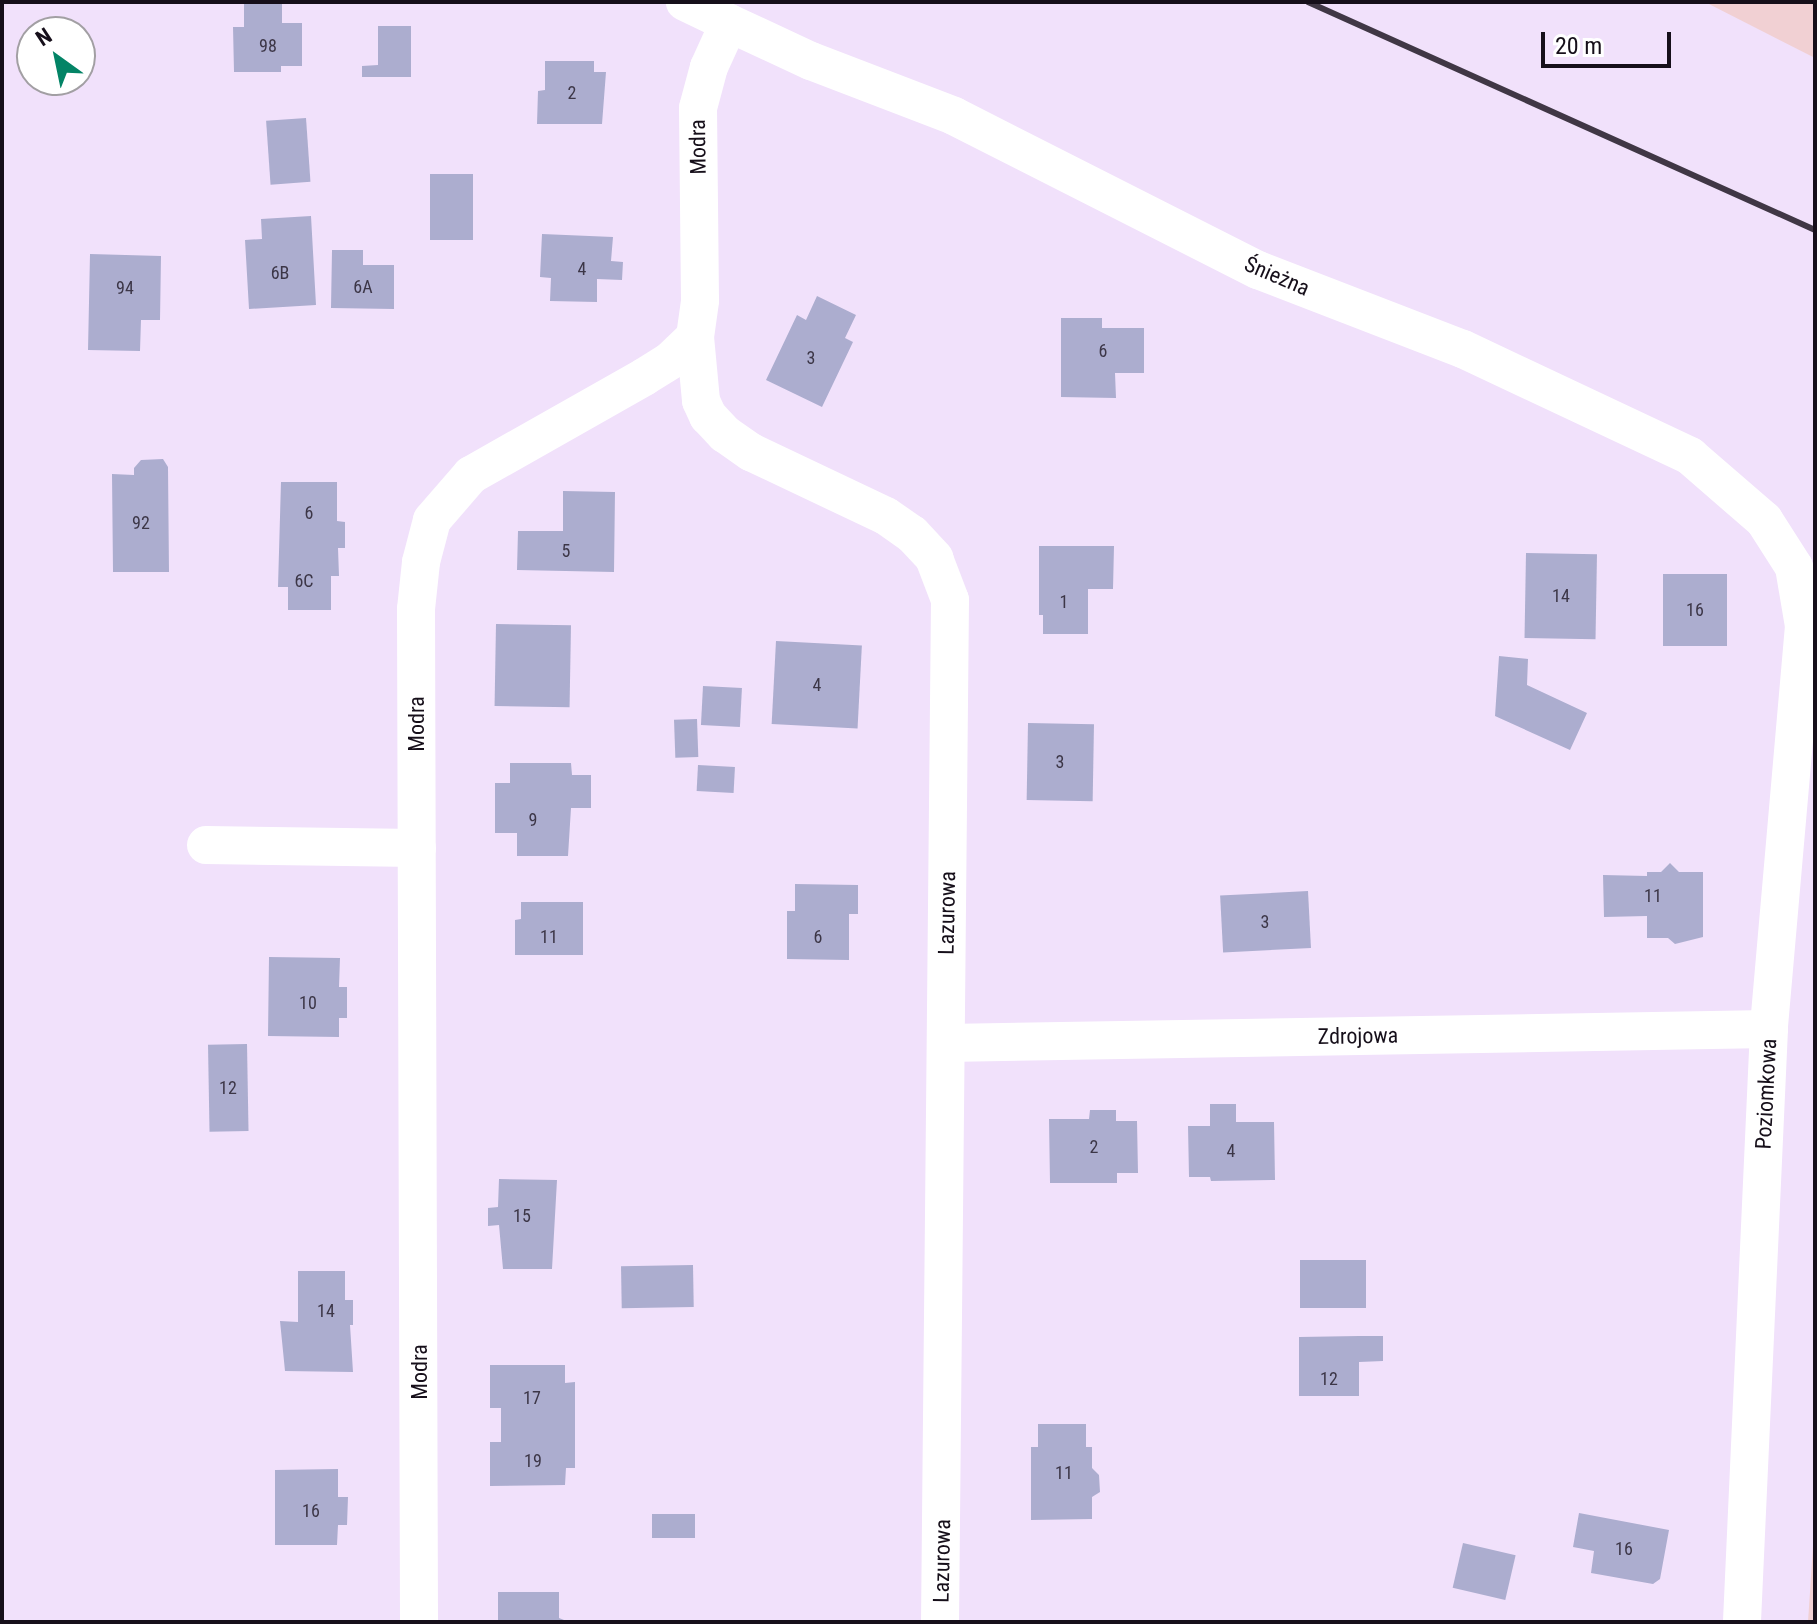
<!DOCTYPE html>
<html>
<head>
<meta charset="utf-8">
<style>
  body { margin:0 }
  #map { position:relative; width:1817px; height:1624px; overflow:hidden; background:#f1e1fb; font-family:"Roboto Condensed",sans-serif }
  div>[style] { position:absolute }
  .green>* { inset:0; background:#f1d0d3 }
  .building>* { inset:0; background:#acadcf; transform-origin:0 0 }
  .minor>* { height:38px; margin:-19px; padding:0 19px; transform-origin:19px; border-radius:19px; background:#fff }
  .rail>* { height:6px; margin:-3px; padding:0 3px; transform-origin:3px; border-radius:3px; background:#403745 }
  span { translate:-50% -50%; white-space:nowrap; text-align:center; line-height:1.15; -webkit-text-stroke:6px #fff; paint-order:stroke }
  .number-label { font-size:18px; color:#3c3647 }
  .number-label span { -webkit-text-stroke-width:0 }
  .street-label { font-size:22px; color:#160f1a }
  .frame { position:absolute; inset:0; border:4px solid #160f1a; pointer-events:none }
  .north { position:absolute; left:16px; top:16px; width:80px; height:80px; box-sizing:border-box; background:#fff; border:2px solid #a29fa3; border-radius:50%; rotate:327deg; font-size:22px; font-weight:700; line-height:32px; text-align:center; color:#160f1a }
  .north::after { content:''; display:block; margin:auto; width:28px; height:36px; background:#038466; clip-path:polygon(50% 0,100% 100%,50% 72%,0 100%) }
  .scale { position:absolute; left:1541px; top:32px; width:130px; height:36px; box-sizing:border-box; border:4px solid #160f1a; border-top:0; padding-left:10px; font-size:24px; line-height:28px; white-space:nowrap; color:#160f1a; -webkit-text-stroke:6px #fff; paint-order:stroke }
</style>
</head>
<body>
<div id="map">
  <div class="green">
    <div style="clip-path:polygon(1705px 2px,1815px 2px,1815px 58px)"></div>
    <div style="clip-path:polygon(1815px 1516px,1815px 1622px,1808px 1622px)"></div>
  </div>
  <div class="building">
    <div style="clip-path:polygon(244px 2px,282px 2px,282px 23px,302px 23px,302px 66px,281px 66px,281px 72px,234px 72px,233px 27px,244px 27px)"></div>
    <div style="clip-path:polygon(378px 26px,411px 26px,411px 77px,362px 77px,362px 66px,378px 65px)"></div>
    <div style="clip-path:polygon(545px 61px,594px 61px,594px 72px,606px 72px,602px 124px,537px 124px,538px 91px,545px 90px)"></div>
    <div style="left:306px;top:118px;width:64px;height:40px;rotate:86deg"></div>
    <div style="left:430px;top:174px;width:43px;height:66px"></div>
    <div style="clip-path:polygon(311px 216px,316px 305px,249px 309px,245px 240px,262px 239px,261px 219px)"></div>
    <div style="clip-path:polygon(542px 234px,613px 237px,611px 261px,623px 262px,622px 280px,597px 279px,597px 302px,550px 301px,551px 278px,540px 277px)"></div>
    <div style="clip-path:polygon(332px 250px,363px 250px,363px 265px,394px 265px,394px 309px,331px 308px)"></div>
    <div style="clip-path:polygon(90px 254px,161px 256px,160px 320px,141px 320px,140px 351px,88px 350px)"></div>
    <div style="clip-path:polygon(817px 296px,856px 315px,845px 338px,853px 342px,822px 407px,766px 380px,797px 315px,806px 320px)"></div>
    <div style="clip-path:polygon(1061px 318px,1102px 318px,1102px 328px,1144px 328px,1144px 373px,1115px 373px,1116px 398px,1061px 397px)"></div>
    <div style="clip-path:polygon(163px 459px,168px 467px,169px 572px,113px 572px,112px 474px,134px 475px,134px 468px,141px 460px)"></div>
    <div style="clip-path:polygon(281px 482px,337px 482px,337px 521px,345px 522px,345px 548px,338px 548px,339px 576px,331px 576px,331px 610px,288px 610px,288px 587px,278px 587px)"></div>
    <div style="clip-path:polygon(563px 491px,615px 492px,614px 572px,517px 570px,518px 531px,563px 531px)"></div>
    <div style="clip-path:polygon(1039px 546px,1114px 546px,1113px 589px,1088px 589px,1088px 634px,1043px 634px,1043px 615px,1039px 615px)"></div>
    <div style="left:1526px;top:553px;width:71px;height:85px;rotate:1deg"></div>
    <div style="left:1663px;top:574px;width:64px;height:72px"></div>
    <div style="left:496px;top:624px;width:75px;height:82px;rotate:1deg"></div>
    <div style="left:776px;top:641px;width:86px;height:83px;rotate:3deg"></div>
    <div style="clip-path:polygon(1499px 656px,1528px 659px,1527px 685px,1587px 713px,1570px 750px,1495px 716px)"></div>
    <div style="left:703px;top:686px;width:39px;height:39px;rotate:3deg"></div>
    <div style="left:697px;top:719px;width:38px;height:23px;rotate:88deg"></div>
    <div style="left:1028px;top:723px;width:66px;height:77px;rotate:1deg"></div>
    <div style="clip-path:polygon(510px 763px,571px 763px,572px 775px,591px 775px,591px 808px,571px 808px,568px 856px,517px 856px,517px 833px,495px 833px,495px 783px,510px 783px)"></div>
    <div style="left:698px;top:765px;width:37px;height:26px;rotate:3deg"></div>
    <div style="clip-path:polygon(1670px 863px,1679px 872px,1703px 872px,1703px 937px,1675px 944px,1668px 938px,1647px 938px,1647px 916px,1604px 917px,1603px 875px,1647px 876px,1647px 872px,1661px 872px)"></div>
    <div style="clip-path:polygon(795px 884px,858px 885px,858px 914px,849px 914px,849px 960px,787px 959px,787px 911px,795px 911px)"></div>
    <div style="left:1308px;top:891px;width:57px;height:88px;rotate:87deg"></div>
    <div style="clip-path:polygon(521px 902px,583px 902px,583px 955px,515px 955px,515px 920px,521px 919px)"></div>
    <div style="clip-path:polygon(269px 957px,340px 958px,339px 987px,347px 987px,347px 1018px,339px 1018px,339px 1037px,268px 1036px)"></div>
    <div style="left:247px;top:1044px;width:87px;height:39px;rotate:89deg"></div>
    <div style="clip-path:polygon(1210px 1104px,1236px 1104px,1236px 1122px,1274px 1122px,1275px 1180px,1211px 1181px,1210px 1177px,1189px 1177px,1188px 1126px,1210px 1126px)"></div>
    <div style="clip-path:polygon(1090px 1110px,1116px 1110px,1116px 1121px,1137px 1121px,1138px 1173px,1117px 1173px,1117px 1183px,1050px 1183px,1049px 1119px,1089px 1119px)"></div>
    <div style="clip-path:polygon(499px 1179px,557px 1180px,552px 1269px,503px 1269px,499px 1225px,488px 1226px,488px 1208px,498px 1207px)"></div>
    <div style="left:1366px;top:1260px;width:48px;height:66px;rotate:90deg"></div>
    <div style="left:693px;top:1265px;width:42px;height:72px;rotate:89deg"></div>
    <div style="clip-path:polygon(298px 1271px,345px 1271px,345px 1300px,353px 1300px,353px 1325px,350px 1325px,353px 1372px,285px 1371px,280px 1321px,298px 1322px)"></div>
    <div style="clip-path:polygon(1359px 1336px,1383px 1336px,1383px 1361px,1359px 1362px,1359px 1396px,1299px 1396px,1299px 1337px)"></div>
    <div style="clip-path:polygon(490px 1365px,565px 1365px,565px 1383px,575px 1382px,575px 1468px,566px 1468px,565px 1485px,490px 1486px,490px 1442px,501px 1442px,501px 1408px,490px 1408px)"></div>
    <div style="clip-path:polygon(1038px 1424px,1086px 1424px,1086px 1447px,1092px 1447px,1092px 1468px,1099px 1475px,1100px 1492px,1092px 1497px,1092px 1519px,1031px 1520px,1031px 1447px,1038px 1447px)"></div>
    <div style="clip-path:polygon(338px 1469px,338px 1497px,348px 1497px,347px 1525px,338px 1525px,337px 1545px,275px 1545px,275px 1470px)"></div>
    <div style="clip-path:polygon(1579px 1513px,1669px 1530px,1660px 1579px,1653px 1584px,1591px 1573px,1594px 1551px,1573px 1547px)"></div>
    <div style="left:652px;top:1514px;width:43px;height:24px"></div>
    <div style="left:1463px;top:1543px;width:54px;height:46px;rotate:13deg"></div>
    <div style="clip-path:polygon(498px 1592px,559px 1592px,559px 1618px,569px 1622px,498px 1622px)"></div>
  </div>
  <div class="minor">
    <div style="left:729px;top:23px;width:90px;rotate:24.9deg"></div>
    <div style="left:811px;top:61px;width:153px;rotate:21deg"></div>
    <div style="left:954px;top:116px;width:341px;rotate:26.9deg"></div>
    <div style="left:1258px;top:270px;width:220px;rotate:21.1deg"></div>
    <div style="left:1463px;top:349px;width:251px;rotate:25.2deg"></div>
    <div style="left:1690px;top:456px;width:98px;rotate:40.9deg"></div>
    <div style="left:1764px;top:520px;width:56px;rotate:57.4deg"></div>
    <div style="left:1794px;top:567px;width:60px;rotate:80.4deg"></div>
    <div style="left:1804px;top:626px;width:405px;rotate:95deg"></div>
    <div style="left:1769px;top:1029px;width:594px;rotate:92.61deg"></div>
    <div style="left:695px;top:337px;width:64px;rotate:84.6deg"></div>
    <div style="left:701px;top:401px;width:17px;rotate:65deg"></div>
    <div style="left:708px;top:416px;width:25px;rotate:47deg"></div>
    <div style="left:725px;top:434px;width:32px;rotate:35deg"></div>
    <div style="left:751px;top:452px;width:149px;rotate:25.4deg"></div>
    <div style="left:886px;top:516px;width:32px;rotate:35deg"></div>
    <div style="left:912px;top:534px;width:33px;rotate:47deg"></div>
    <div style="left:934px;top:558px;width:45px;rotate:69.1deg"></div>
    <div style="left:950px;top:600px;width:1022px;rotate:90.56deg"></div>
    <div style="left:206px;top:845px;width:211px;rotate:0.8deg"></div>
    <div style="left:946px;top:1043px;width:823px;rotate:-0.97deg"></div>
    <div style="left:419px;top:1622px;width:1013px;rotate:-90.17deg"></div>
    <div style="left:416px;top:609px;width:47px;rotate:-83.9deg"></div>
    <div style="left:421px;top:562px;width:43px;rotate:-75.3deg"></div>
    <div style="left:432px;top:520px;width:60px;rotate:-49.1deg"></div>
    <div style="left:471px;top:475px;width:199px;rotate:-29.5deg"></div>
    <div style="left:644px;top:377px;width:32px;rotate:-32deg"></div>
    <div style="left:671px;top:360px;width:33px;rotate:-44deg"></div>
    <div style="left:695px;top:337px;width:37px;rotate:-82deg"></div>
    <div style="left:700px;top:300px;width:192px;rotate:-90.6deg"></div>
    <div style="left:698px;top:108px;width:42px;rotate:-75deg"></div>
    <div style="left:709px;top:67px;width:48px;rotate:-65.6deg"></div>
    <div style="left:729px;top:23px;width:49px;rotate:-154.5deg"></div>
  </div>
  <div class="rail">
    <div style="left:1308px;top:2px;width:556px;rotate:24.21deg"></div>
  </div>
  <div class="number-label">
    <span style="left:268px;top:46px">98</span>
    <span style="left:572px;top:93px">2</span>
    <span style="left:582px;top:269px">4</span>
    <span style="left:280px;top:273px">6B</span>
    <span style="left:363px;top:287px">6A</span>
    <span style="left:125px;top:288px">94</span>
    <span style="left:1103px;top:351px">6</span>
    <span style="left:811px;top:358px">3</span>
    <span style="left:309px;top:513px">6</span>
    <span style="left:141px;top:523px">92</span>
    <span style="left:566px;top:551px">5</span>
    <span style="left:304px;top:581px">6C</span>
    <span style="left:1561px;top:596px">14</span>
    <span style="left:1064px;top:602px">1</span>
    <span style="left:1695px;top:610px">16</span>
    <span style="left:817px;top:685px">4</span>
    <span style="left:1060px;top:762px">3</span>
    <span style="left:533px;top:820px">9</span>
    <span style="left:1653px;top:896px">11</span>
    <span style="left:1265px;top:922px">3</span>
    <span style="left:549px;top:937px">11</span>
    <span style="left:818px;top:937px">6</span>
    <span style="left:308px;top:1003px">10</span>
    <span style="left:228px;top:1088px">12</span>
    <span style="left:1094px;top:1147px">2</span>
    <span style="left:1231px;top:1151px">4</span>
    <span style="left:522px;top:1216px">15</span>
    <span style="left:326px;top:1311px">14</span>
    <span style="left:1329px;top:1379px">12</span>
    <span style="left:532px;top:1398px">17</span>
    <span style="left:533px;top:1461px">19</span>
    <span style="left:1064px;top:1473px">11</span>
    <span style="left:311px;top:1511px">16</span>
    <span style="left:1624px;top:1549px">16</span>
  </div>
  <div class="street-label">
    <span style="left:698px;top:147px;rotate:-91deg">Modra</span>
    <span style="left:1277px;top:276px;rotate:23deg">Śnieżna</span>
    <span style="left:417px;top:724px;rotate:-90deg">Modra</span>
    <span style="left:947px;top:913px;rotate:-89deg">Lazurowa</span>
    <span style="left:1358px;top:1036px;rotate:-1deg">Zdrojowa</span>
    <span style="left:1766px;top:1094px;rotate:-87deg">Poziomkowa</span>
    <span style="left:420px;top:1372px;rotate:-90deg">Modra</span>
    <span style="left:942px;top:1561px;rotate:-89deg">Lazurowa</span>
  </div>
  <div class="frame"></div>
  <div class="north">N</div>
  <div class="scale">20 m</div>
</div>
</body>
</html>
